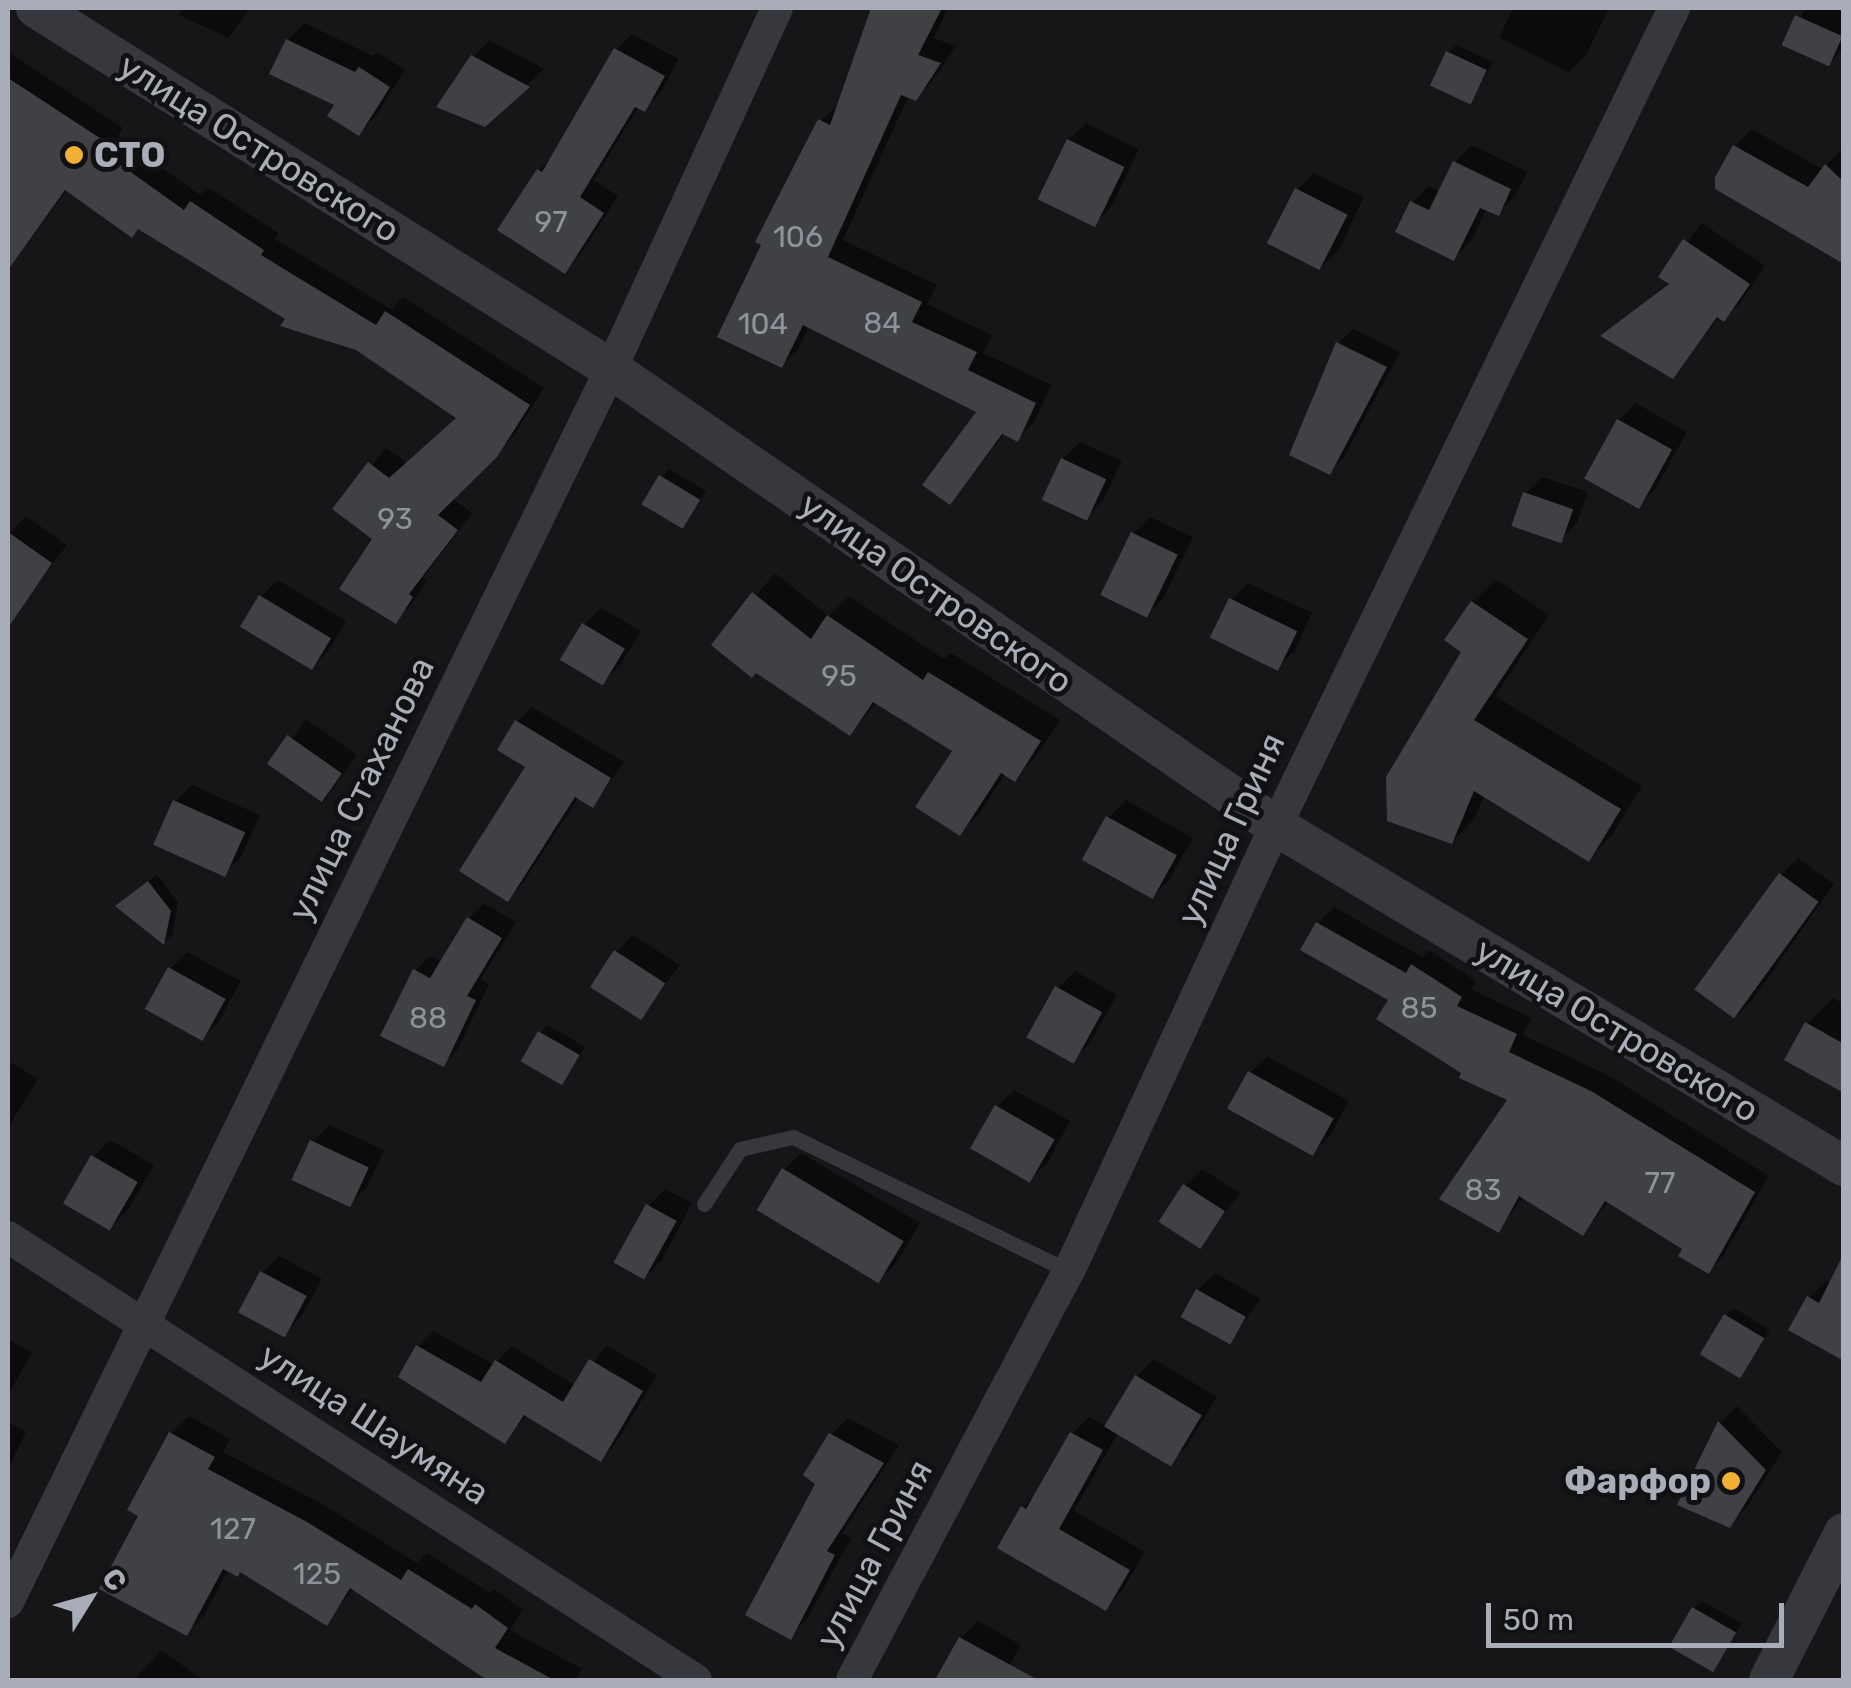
<!DOCTYPE html>
<html>
<head>
<meta charset="utf-8">
<style>
  body { margin:0 }
  #map { position:relative; width:1851px; height:1688px; overflow:hidden; background:#161618; font-family:Rubik,sans-serif }
  div>[style] { position:absolute }
  .shadow>* { inset:0; background:#0007; transform-origin:0 0 }
  .building>* { inset:0; background:#404145; transform-origin:0 0 }
  .service>* { height:15px; margin:-7.5px; padding:0 7.5px; transform-origin:7.5px; border-radius:7.5px; background:#37383d }
  .minor>* { height:32px; margin:-16px; padding:0 16px; transform-origin:16px; border-radius:16px; background:#37383d }
  .tertiary>* { height:40px; margin:-20px; padding:0 20px; transform-origin:20px; border-radius:20px; background:#37383d }
  .dots>* { width:28px; height:28px; translate:-50% -50%; box-sizing:border-box; border:5px solid #111113; border-radius:50% }
  span { translate:-50% -50%; white-space:nowrap; text-align:center; line-height:1.15; -webkit-text-stroke:10px #111113; paint-order:stroke }
  .number-label { font-size:30px; color:#8e929b }
  .number-label span { -webkit-text-stroke-width:0 }
  .street-label { font-size:35px; color:#a8adb8 }
  .poi-label { font-size:35px; color:#a8adb8; font-weight:700 }
  .left { translate:0 -50%; text-align:left }
  .right { translate:-100% -50%; text-align:right }
  .frame { position:absolute; inset:0; border:10px solid #a8adb8; pointer-events:none }
  .north { position:absolute; left:40px; top:1548px; width:100px; height:100px; -webkit-text-stroke:8px #111113; paint-order:stroke; rotate:53deg; font-size:28px; font-weight:700; line-height:40px; text-align:center; color:#a8adb8 }
  .north::after { content:''; display:block; margin:auto; width:35px; height:45px; background:#a8adb8; clip-path:polygon(50% 0,100% 100%,50% 72%,0 100%) }
  .scale { position:absolute; left:1486px; top:1603px; width:298px; height:45px; box-sizing:border-box; border:5px solid #a8adb8; border-top:0; padding-left:12px; font-size:30px; line-height:35px; white-space:nowrap; color:#a8adb8; -webkit-text-stroke:8px #111113; paint-order:stroke }
</style>
</head>
<body>
<div id="map">
  <div class="shadow">
    <div style="clip-path:polygon(183px 8px,251px 8px,228px 38px,179px 15px)"></div>
    <div style="clip-path:polygon(876px 8px,948px 8px,934px 38px,956px 46px,933px 80px,915px 98px,909px 95px,843px 240px,937px 285px,927px 304px,992px 335px,983px 353px,1052px 385px,1034px 422px,1017px 439px,1005px 433px,950px 502px,979px 411px,809px 325px,799px 348px,782px 365px,821px 121px,839px 104px,862px 33px)"></div>
    <div style="clip-path:polygon(1513px 8px,1609px 8px,1586px 55px,1569px 72px,1499px 38px)"></div>
    <div style="clip-path:polygon(1806px 8px,1844px 8px,1844px 48px,1829px 63px,1785px 44px)"></div>
    <div style="clip-path:polygon(305px 23px,373px 56px,378px 52px,405px 70px,376px 116px,359px 133px,288px 40px)"></div>
    <div style="clip-path:polygon(632px 34px,679px 59px,660px 93px,644px 109px,639px 106px,594px 180px,618px 196px,580px 255px,564px 271px,539px 170px,555px 154px,616px 50px)"></div>
    <div style="clip-path:polygon(490px 40px,544px 69px,484px 125px,473px 57px)"></div>
    <div style="clip-path:polygon(1456px 45px,1493px 62px,1470px 102px,1448px 53px)"></div>
    <div style="clip-path:polygon(8px 52px,123px 128px,118px 136px,200px 195px,208px 187px,278px 233px,275px 239px,391px 309px,403px 297px,544px 388px,512px 438px,452px 498px,472px 513px,423px 578px,427px 580px,411px 605px,395px 621px,375px 538px,336px 508px,386px 448px,407px 463px,459px 417px,357px 348px,288px 318px,140px 226px,68px 188px,28px 243px,13px 259px,8px 255px,8px 182px,15px 171px,8px 166px)"></div>
    <div style="clip-path:polygon(1086px 123px,1139px 149px,1112px 206px,1095px 223px,1069px 140px)"></div>
    <div style="clip-path:polygon(1752px 129px,1822px 169px,1843px 148px,1844px 261px,1735px 146px)"></div>
    <div style="clip-path:polygon(1472px 145px,1527px 172px,1515px 196px,1498px 213px,1487px 208px,1471px 241px,1454px 258px,1412px 203px,1429px 186px,1441px 191px,1455px 162px)"></div>
    <div style="clip-path:polygon(1314px 173px,1364px 197px,1339px 250px,1321px 267px,1297px 190px)"></div>
    <div style="clip-path:polygon(1702px 223px,1765px 266px,1741px 302px,1724px 319px,1720px 316px,1672px 376px,1604px 336px,1670px 282px,1661px 276px)"></div>
    <div style="clip-path:polygon(1353px 329px,1400px 352px,1344px 457px,1330px 472px,1317px 400px,1312px 398px,1338px 343px)"></div>
    <div style="clip-path:polygon(1636px 403px,1687px 432px,1656px 488px,1639px 505px,1619px 420px)"></div>
    <div style="clip-path:polygon(1080px 442px,1122px 461px,1103px 500px,1086px 517px,1063px 459px)"></div>
    <div style="clip-path:polygon(669px 469px,706px 491px,683px 525px,661px 477px)"></div>
    <div style="clip-path:polygon(1542px 477px,1588px 492px,1577px 523px,1560px 540px,1525px 494px)"></div>
    <div style="clip-path:polygon(26px 516px,67px 545px,14px 614px,8px 609px,8px 535px)"></div>
    <div style="clip-path:polygon(1150px 517px,1193px 537px,1164px 597px,1147px 614px,1133px 534px)"></div>
    <div style="clip-path:polygon(775px 573px,829px 616px,849px 596px,944px 659px,951px 653px,1060px 720px,1035px 758px,1014px 779px,1006px 773px,980px 812px,960px 833px,955px 750px,877px 702px,850px 733px,714px 644px)"></div>
    <div style="clip-path:polygon(1496px 579px,1549px 615px,1495px 696px,1642px 786px,1612px 835px,1589px 859px,1484px 795px,1475px 818px,1452px 842px,1464px 651px,1473px 602px)"></div>
    <div style="clip-path:polygon(278px 580px,346px 621px,329px 650px,312px 667px,261px 596px)"></div>
    <div style="clip-path:polygon(1248px 583px,1312px 613px,1295px 650px,1278px 667px,1231px 600px)"></div>
    <div style="clip-path:polygon(601px 608px,641px 631px,620px 665px,603px 682px,584px 625px)"></div>
    <div style="clip-path:polygon(532px 707px,624px 762px,593px 805px,579px 797px,523px 883px,508px 899px,529px 767px,517px 722px)"></div>
    <div style="left:306px;top:719px;width:62px;height:58px;rotate:35deg"></div>
    <div style="clip-path:polygon(192px 785px,260px 815px,241px 857px,224px 874px,175px 802px)"></div>
    <div style="clip-path:polygon(1126px 800px,1193px 838px,1169px 880px,1152px 897px,1085px 859px,1109px 817px)"></div>
    <div style="clip-path:polygon(1798px 858px,1834px 884px,1753px 999px,1736px 1016px,1781px 875px)"></div>
    <div style="clip-path:polygon(157px 875px,178px 902px,172px 935px,164px 942px,126px 898px)"></div>
    <div style="clip-path:polygon(484px 903px,516px 922px,480px 980px,489px 984px,458px 1049px,443px 1064px,415px 971px,430px 956px,443px 962px,469px 918px)"></div>
    <div style="clip-path:polygon(1334px 907px,1422px 957px,1429px 950px,1476px 981px,1471px 989px,1531px 1018px,1523px 1035px,1608px 1075px,1769px 1176px,1724px 1255px,1708px 1271px,1685px 1248px,1609px 1201px,1583px 1233px,1524px 1196px,1499px 1230px,1510px 1099px,1464px 1072px,1318px 923px)"></div>
    <div style="clip-path:polygon(633px 935px,680px 965px,641px 1016px,616px 952px)"></div>
    <div style="clip-path:polygon(187px 952px,241px 981px,219px 1021px,202px 1038px,170px 969px)"></div>
    <div style="clip-path:polygon(1075px 971px,1117px 995px,1090px 1043px,1073px 1060px,1058px 988px)"></div>
    <div style="clip-path:polygon(1833px 998px,1844px 1004px,1844px 1090px,1807px 1024px)"></div>
    <div style="clip-path:polygon(548px 1025px,585px 1047px,561px 1083px,540px 1033px)"></div>
    <div style="clip-path:polygon(1267px 1056px,1349px 1101px,1330px 1136px,1313px 1153px,1250px 1073px)"></div>
    <div style="clip-path:polygon(12px 1063px,38px 1079px,8px 1128px,8px 1068px)"></div>
    <div style="clip-path:polygon(1014px 1090px,1070px 1121px,1048px 1162px,1031px 1179px,997px 1107px)"></div>
    <div style="clip-path:polygon(330px 1125px,384px 1150px,367px 1187px,350px 1204px,312px 1142px)"></div>
    <div style="clip-path:polygon(110px 1140px,154px 1165px,127px 1211px,110px 1228px,93px 1157px)"></div>
    <div style="clip-path:polygon(801px 1153px,920px 1223px,897px 1262px,880px 1279px,784px 1170px)"></div>
    <div style="clip-path:polygon(1202px 1169px,1240px 1193px,1200px 1246px,1185px 1186px)"></div>
    <div style="clip-path:polygon(665px 1189px,692px 1203px,662px 1260px,645px 1277px,648px 1206px)"></div>
    <div style="clip-path:polygon(279px 1256px,322px 1279px,301px 1317px,284px 1334px,262px 1273px)"></div>
    <div style="clip-path:polygon(1215px 1273px,1261px 1299px,1229px 1342px,1198px 1290px)"></div>
    <div style="clip-path:polygon(1826px 1281px,1831px 1284px,1844px 1358px,1809px 1298px)"></div>
    <div style="clip-path:polygon(1734px 1308px,1770px 1330px,1738px 1376px,1726px 1315px)"></div>
    <div style="clip-path:polygon(434px 1331px,494px 1365px,512px 1346px,576px 1386px,607px 1345px,657px 1375px,616px 1443px,601px 1459px,528px 1414px,505px 1441px,401px 1377px,418px 1346px)"></div>
    <div style="clip-path:polygon(8px 1339px,32px 1352px,8px 1396px)"></div>
    <div style="clip-path:polygon(1154px 1359px,1217px 1397px,1186px 1447px,1169px 1464px,1118px 1433px,1074px 1511px,1145px 1552px,1122px 1591px,1105px 1608px,1023px 1508px,1039px 1492px,1072px 1434px,1089px 1417px,1106px 1426px,1137px 1376px)"></div>
    <div style="clip-path:polygon(1737px 1406px,1782px 1452px,1746px 1508px,1729px 1525px,1681px 1503px,1720px 1423px)"></div>
    <div style="clip-path:polygon(189px 1416px,230px 1439px,223px 1452px,324px 1505px,417px 1563px,427px 1553px,490px 1593px,494px 1589px,523px 1610px,510px 1630px,582px 1669px,575px 1680px,494px 1680px,354px 1588px,326px 1623px,241px 1570px,229px 1569px,204px 1615px,187px 1632px,141px 1515px,172px 1433px)"></div>
    <div style="clip-path:polygon(848px 1418px,899px 1445px,842px 1533px,851px 1538px,807px 1619px,790px 1636px,831px 1435px)"></div>
    <div style="clip-path:polygon(8px 1422px,26px 1432px,8px 1469px)"></div>
    <div style="clip-path:polygon(1702px 1601px,1742px 1623px,1712px 1669px,1694px 1608px)"></div>
    <div style="clip-path:polygon(978px 1621px,1021px 1645px,1002px 1680px,938px 1680px,961px 1638px)"></div>
    <div style="clip-path:polygon(161px 1650px,203px 1680px,134px 1680px)"></div>
  </div>
  <div class="building">
    <div style="clip-path:polygon(871px 8px,942px 8px,918px 55px,941px 63px,916px 101px,901px 95px,828px 257px,922px 302px,912px 322px,977px 352px,968px 370px,1036px 403px,1018px 442px,1002px 434px,950px 505px,922px 485px,976px 412px,803px 325px,782px 368px,717px 337px,761px 245px,755px 242px,818px 119px,830px 125px)"></div>
    <div style="left:1795px;top:15px;width:52px;height:33px;rotate:24deg"></div>
    <div style="clip-path:polygon(286px 39px,355px 72px,359px 67px,390px 87px,359px 136px,327px 116px,334px 105px,269px 74px)"></div>
    <div style="clip-path:polygon(614px 48px,665px 76px,645px 112px,635px 107px,580px 197px,604px 213px,565px 274px,497px 230px,537px 169px,542px 172px)"></div>
    <div style="left:1446px;top:51px;width:45px;height:38px;rotate:25deg"></div>
    <div style="clip-path:polygon(471px 55px,530px 87px,485px 127px,436px 107px)"></div>
    <div style="clip-path:polygon(8px 78px,109px 144px,104px 153px,184px 210px,190px 201px,264px 250px,261px 255px,376px 325px,385px 311px,530px 405px,497px 457px,438px 515px,458px 530px,409px 594px,413px 597px,396px 624px,339px 589px,372px 539px,332px 509px,368px 462px,389px 478px,456px 418px,356px 350px,280px 326px,285px 319px,138px 229px,132px 238px,65px 190px,8px 270px)"></div>
    <div style="left:1067px;top:139px;width:64px;height:67px;rotate:26deg"></div>
    <div style="clip-path:polygon(1733px 145px,1808px 187px,1825px 164px,1844px 182px,1844px 264px,1715px 189px,1715px 177px)"></div>
    <div style="clip-path:polygon(1453px 161px,1511px 189px,1499px 216px,1480px 208px,1454px 261px,1395px 232px,1410px 201px,1429px 210px)"></div>
    <div style="left:1295px;top:188px;width:59px;height:62px;rotate:27deg"></div>
    <div style="clip-path:polygon(1683px 239px,1750px 284px,1724px 322px,1717px 317px,1673px 379px,1600px 336px,1669px 284px,1658px 277px)"></div>
    <div style="clip-path:polygon(1336px 342px,1387px 367px,1330px 475px,1289px 455px)"></div>
    <div style="left:1617px;top:419px;width:63px;height:68px;rotate:29deg"></div>
    <div style="left:1061px;top:458px;width:50px;height:46px;rotate:25deg"></div>
    <div style="left:659px;top:475px;width:48px;height:34px;rotate:31deg"></div>
    <div style="left:1523px;top:492px;width:53px;height:36px;rotate:19deg"></div>
    <div style="clip-path:polygon(8px 532px,52px 563px,8px 628px)"></div>
    <div style="left:1131px;top:532px;width:52px;height:70px;rotate:26deg"></div>
    <div style="clip-path:polygon(752px 592px,811px 639px,827px 615px,923px 680px,928px 672px,1041px 741px,1015px 782px,1001px 773px,960px 836px,915px 807px,952px 751px,873px 702px,850px 736px,756px 673px,752px 678px,711px 645px)"></div>
    <div style="left:259px;top:595px;width:84px;height:37px;rotate:31deg"></div>
    <div style="left:1229px;top:598px;width:76px;height:44px;rotate:26deg"></div>
    <div style="clip-path:polygon(1471px 601px,1528px 639px,1474px 720px,1621px 809px,1589px 862px,1474px 791px,1452px 844px,1387px 821px,1386px 777px,1461px 652px,1444px 640px)"></div>
    <div style="left:582px;top:623px;width:50px;height:43px;rotate:31deg"></div>
    <div style="clip-path:polygon(515px 720px,611px 778px,593px 808px,575px 797px,508px 902px,459px 871px,525px 767px,497px 750px)"></div>
    <div style="left:287px;top:735px;width:67px;height:35px;rotate:35deg"></div>
    <div style="left:173px;top:800px;width:79px;height:49px;rotate:24deg"></div>
    <div style="left:1106px;top:816px;width:81px;height:50px;rotate:29deg"></div>
    <div style="left:1779px;top:873px;width:49px;height:144px;rotate:36deg"></div>
    <div style="clip-path:polygon(148px 881px,171px 911px,164px 945px,115px 906px)"></div>
    <div style="clip-path:polygon(467px 917px,502px 938px,467px 996px,476px 1000px,444px 1067px,380px 1036px,413px 969px,430px 978px)"></div>
    <div style="clip-path:polygon(1316px 922px,1406px 973px,1411px 964px,1462px 997px,1457px 1006px,1517px 1034px,1509px 1052px,1591px 1091px,1755px 1192px,1709px 1274px,1678px 1256px,1682px 1249px,1605px 1201px,1583px 1236px,1519px 1196px,1499px 1233px,1439px 1199px,1507px 1100px,1459px 1078px,1461px 1073px,1376px 1019px,1388px 1000px,1300px 950px)"></div>
    <div style="left:614px;top:950px;width:61px;height:44px;rotate:33deg"></div>
    <div style="left:168px;top:967px;width:66px;height:48px;rotate:29deg"></div>
    <div style="left:1055px;top:986px;width:54px;height:59px;rotate:29deg"></div>
    <div style="clip-path:polygon(1805px 1022px,1844px 1044px,1844px 1093px,1784px 1060px)"></div>
    <div style="left:538px;top:1031px;width:48px;height:35px;rotate:30deg"></div>
    <div style="left:1248px;top:1071px;width:98px;height:43px;rotate:29deg"></div>
    <div style="left:995px;top:1105px;width:69px;height:50px;rotate:30deg"></div>
    <div style="left:310px;top:1140px;width:65px;height:44px;rotate:25deg"></div>
    <div style="left:91px;top:1155px;width:54px;height:56px;rotate:30deg"></div>
    <div style="left:782px;top:1168px;width:142px;height:49px;rotate:31deg"></div>
    <div style="left:1183px;top:1184px;width:50px;height:45px;rotate:33deg"></div>
    <div style="left:646px;top:1204px;width:35px;height:67px;rotate:29deg"></div>
    <div style="clip-path:polygon(1844px 1253px,1844px 1361px,1788px 1330px,1807px 1296px,1819px 1303px)"></div>
    <div style="left:260px;top:1271px;width:53px;height:47px;rotate:28deg"></div>
    <div style="left:1196px;top:1289px;width:57px;height:32px;rotate:29deg"></div>
    <div style="left:1724px;top:1314px;width:47px;height:47px;rotate:31deg"></div>
    <div style="clip-path:polygon(416px 1345px,481px 1382px,495px 1360px,563px 1402px,589px 1359px,643px 1391px,601px 1462px,524px 1415px,505px 1444px,398px 1377px)"></div>
    <div style="left:1135px;top:1375px;width:78px;height:60px;rotate:31deg"></div>
    <div style="clip-path:polygon(1718px 1421px,1766px 1470px,1730px 1528px,1677px 1505px)"></div>
    <div style="clip-path:polygon(169px 1432px,215px 1457px,208px 1469px,307px 1522px,401px 1580px,408px 1569px,472px 1609px,475px 1604px,508px 1628px,495px 1648px,554px 1680px,487px 1680px,350px 1588px,327px 1626px,240px 1572px,238px 1577px,223px 1569px,187px 1636px,99px 1589px,138px 1516px,127px 1510px)"></div>
    <div style="clip-path:polygon(1070px 1432px,1103px 1450px,1059px 1529px,1130px 1570px,1106px 1611px,997px 1548px,1021px 1506px,1026px 1509px)"></div>
    <div style="clip-path:polygon(829px 1433px,884px 1463px,827px 1551px,835px 1555px,791px 1640px,745px 1615px,815px 1484px,803px 1475px)"></div>
    <div style="left:1692px;top:1607px;width:51px;height:46px;rotate:30deg"></div>
    <div style="clip-path:polygon(959px 1637px,1038px 1680px,935px 1680px)"></div>
  </div>
  <div class="service">
    <div style="left:704px;top:1204px;width:66px;rotate:-56.8deg"></div>
    <div style="left:740px;top:1149px;width:54px;rotate:-12.8deg"></div>
    <div style="left:793px;top:1137px;width:307px;rotate:25.9deg"></div>
  </div>
  <div class="minor">
    <div style="left:8px;top:1237px;width:818px;rotate:32.78deg"></div>
    <div style="left:8px;top:1602px;width:1373px;rotate:-63.94deg"></div>
    <div style="left:611px;top:369px;width:397px;rotate:-65.3deg"></div>
    <div style="left:852px;top:1680px;width:463px;rotate:-62.1deg"></div>
    <div style="left:1069px;top:1271px;width:491px;rotate:-65.1deg"></div>
    <div style="left:1276px;top:826px;width:910px;rotate:-64.05deg"></div>
  </div>
  <div class="tertiary">
    <div style="left:36px;top:8px;width:679px;rotate:32.12deg"></div>
    <div style="left:611px;top:369px;width:807px;rotate:34.5deg"></div>
    <div style="left:1276px;top:826px;width:662px;rotate:30.9deg"></div>
    <div style="left:1769px;top:1680px;width:165px;rotate:-63deg"></div>
  </div>
  <div class="dots">
    <div style="left:74px;top:155px;background:#f2b134"></div>
    <div style="left:1731px;top:1481px;background:#f2b134"></div>
  </div>
  <div class="number-label">
    <span style="left:551px;top:222px">97</span>
    <span style="left:798px;top:237px">106</span>
    <span style="left:882px;top:323px">84</span>
    <span style="left:763px;top:324px">104</span>
    <span style="left:395px;top:519px">93</span>
    <span style="left:839px;top:676px">95</span>
    <span style="left:1419px;top:1008px">85</span>
    <span style="left:428px;top:1018px">88</span>
    <span style="left:1660px;top:1183px">77</span>
    <span style="left:1483px;top:1190px">83</span>
    <span style="left:233px;top:1529px">127</span>
    <span style="left:317px;top:1574px">125</span>
  </div>
  <div class="street-label">
    <span style="left:259px;top:148px;rotate:32deg">улица Островского</span>
    <span style="left:936px;top:593px;rotate:35deg">улица Островского</span>
    <span style="left:361px;top:789px;rotate:-64deg">улица Стаханова</span>
    <span style="left:1231px;top:829px;rotate:-65deg">улица Гриня</span>
    <span style="left:1617px;top:1030px;rotate:31deg">улица Островского</span>
    <span style="left:374px;top:1424px;rotate:33deg">улица Шаумяна</span>
    <span style="left:874px;top:1554px;rotate:-62deg">улица Гриня</span>
  </div>
  <div class="poi-label">
    <span class="left" style="left:94px;top:155px">СТО</span>
    <span class="right" style="left:1711px;top:1481px">Фарфор</span>
  </div>
  <div class="frame"></div>
  <div class="north">С</div>
  <div class="scale">50 m</div>
</div>
</body>
</html>
